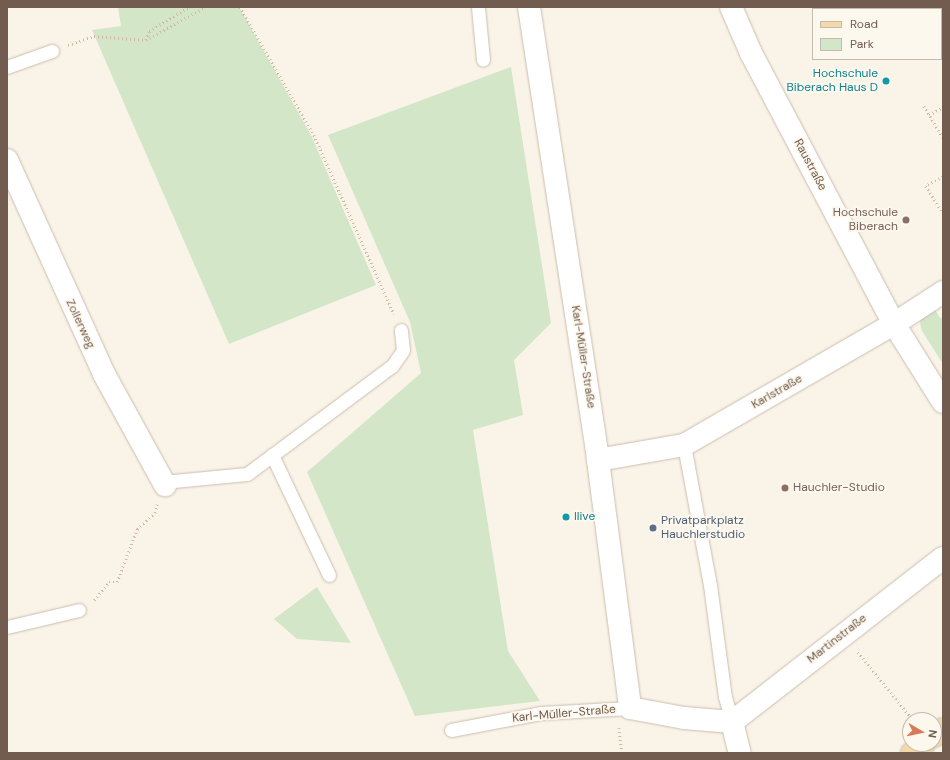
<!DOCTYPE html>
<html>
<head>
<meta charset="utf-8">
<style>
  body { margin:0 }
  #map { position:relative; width:950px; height:760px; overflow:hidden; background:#faf4e8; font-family:"DM Sans",sans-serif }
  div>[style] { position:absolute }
  .green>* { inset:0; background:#d3e6c8 }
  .path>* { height:2.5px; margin-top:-1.25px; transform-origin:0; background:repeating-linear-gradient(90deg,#d2b8a5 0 1px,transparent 0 4px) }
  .roads { filter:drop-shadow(0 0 1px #cbbcaf) drop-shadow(0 0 1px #cbbcaf) }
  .lane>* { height:13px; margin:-6.5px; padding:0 6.5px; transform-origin:6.5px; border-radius:6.5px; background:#fff }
  .street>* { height:22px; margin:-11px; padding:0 11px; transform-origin:11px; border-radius:11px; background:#fff }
  .primary>* { height:22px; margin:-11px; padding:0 11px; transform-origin:11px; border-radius:11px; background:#f2d9a7 }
  .dots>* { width:11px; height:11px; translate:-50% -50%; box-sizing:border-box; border:2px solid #fdf8ee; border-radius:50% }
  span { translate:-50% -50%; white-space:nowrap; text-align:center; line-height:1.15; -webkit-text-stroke:3.5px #fdf8ee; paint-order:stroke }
  .culture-label { font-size:12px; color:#0d838f }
  .right { translate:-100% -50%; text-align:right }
  .left { translate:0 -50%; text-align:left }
  .street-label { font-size:12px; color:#715c4f }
  .education-label { font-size:12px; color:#785e54 }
  .service-label { font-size:12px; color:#4e5e75 }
  .frame { position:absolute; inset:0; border:8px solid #715c4f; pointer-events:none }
  .legend { position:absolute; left:812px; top:8px; width:130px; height:52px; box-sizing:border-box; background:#fdf8ee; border:1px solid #c5baae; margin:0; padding:5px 7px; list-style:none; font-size:12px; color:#715c4f }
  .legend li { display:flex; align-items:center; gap:8px; height:20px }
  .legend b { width:20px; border:1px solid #c5baae }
  .north { position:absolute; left:902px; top:712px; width:40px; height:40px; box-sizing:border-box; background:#fdf8ee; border:1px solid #c5baae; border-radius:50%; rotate:99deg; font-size:11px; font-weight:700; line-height:16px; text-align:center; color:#715c4f }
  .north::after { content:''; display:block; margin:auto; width:14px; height:18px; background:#d77a5a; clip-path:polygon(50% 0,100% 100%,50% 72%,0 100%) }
</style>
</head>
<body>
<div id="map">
  <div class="green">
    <div style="clip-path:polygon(118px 7px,239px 7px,311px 135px,376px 285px,229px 344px,92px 30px,121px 26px)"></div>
    <div style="clip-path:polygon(511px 67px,551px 323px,514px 360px,523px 415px,473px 430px,508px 651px,540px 701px,415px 716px,307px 472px,421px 373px,410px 322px,328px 135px)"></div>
    <div style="clip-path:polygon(933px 306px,940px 318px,943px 317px,943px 364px,922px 331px,920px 323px,923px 314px)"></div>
    <div style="clip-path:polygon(317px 587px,351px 643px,297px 639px,274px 619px)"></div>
  </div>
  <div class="path">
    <div style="left:240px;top:7px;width:148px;rotate:60deg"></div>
    <div style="left:314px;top:135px;width:196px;rotate:65.9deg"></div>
    <div style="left:146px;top:40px;width:9px;rotate:-72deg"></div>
    <div style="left:149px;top:31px;width:47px;rotate:-31deg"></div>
    <div style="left:68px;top:45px;width:28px;rotate:-19deg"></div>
    <div style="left:94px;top:36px;width:52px;rotate:4.4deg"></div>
    <div style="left:146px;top:40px;width:68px;rotate:-29.2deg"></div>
    <div style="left:924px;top:106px;width:37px;rotate:59deg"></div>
    <div style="left:929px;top:115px;width:16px;rotate:-30deg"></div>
    <div style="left:943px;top:177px;width:19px;rotate:152deg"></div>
    <div style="left:926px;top:186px;width:32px;rotate:58deg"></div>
    <div style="left:94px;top:600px;width:23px;rotate:-50deg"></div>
    <div style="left:109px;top:582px;width:8px"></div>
    <div style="left:117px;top:582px;width:57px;rotate:-69.3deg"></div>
    <div style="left:137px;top:529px;width:24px;rotate:-42deg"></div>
    <div style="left:155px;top:513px;width:9px;rotate:-77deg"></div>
    <div style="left:858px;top:652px;width:87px;rotate:51deg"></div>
    <div style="left:619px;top:728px;width:25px;rotate:83deg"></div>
  </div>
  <div class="roads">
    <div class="lane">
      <div style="left:478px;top:7px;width:53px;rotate:84.6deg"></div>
      <div style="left:7px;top:67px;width:48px;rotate:-19.6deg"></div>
      <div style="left:684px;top:445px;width:142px;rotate:79.5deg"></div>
      <div style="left:710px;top:585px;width:113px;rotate:82.4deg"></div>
      <div style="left:725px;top:697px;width:26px;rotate:74deg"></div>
      <div style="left:272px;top:455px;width:133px;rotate:64.6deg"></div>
      <div style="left:163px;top:482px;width:84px;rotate:-5.4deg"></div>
      <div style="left:247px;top:474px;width:181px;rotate:-36.7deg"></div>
      <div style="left:392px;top:366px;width:19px;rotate:-55deg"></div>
      <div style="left:403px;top:350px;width:20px;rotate:-96deg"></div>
      <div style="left:7px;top:627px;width:74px;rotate:-13.3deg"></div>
      <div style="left:451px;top:730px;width:92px;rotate:-10.7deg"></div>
      <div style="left:541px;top:713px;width:89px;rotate:-3.2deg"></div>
    </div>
    <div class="street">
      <div style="left:529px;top:7px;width:458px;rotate:81.3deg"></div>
      <div style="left:598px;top:460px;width:250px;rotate:82.6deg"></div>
      <div style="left:630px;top:708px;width:55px;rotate:10.5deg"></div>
      <div style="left:684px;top:718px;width:48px;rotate:4.8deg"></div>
      <div style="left:732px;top:722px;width:32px;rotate:76deg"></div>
      <div style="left:731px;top:7px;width:50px;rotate:66.5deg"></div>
      <div style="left:751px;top:53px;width:306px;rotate:62.2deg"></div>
      <div style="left:894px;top:324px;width:92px;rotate:57.9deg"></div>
      <div style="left:7px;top:160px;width:235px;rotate:65.6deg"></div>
      <div style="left:104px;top:374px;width:127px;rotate:61.2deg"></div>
      <div style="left:598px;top:460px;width:87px;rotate:-9.9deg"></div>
      <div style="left:684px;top:445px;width:242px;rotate:-30deg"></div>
      <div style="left:894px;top:324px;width:59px;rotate:-33.1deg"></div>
      <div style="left:732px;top:722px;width:267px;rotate:-37.9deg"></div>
    </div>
    <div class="primary">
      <div style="left:934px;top:736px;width:11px;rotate:-38deg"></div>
      <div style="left:912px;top:753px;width:15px;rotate:-37deg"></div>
    </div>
  </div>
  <div class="dots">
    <div style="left:886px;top:81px;background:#0f9aa8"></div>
    <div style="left:906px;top:220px;background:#8d6e63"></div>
    <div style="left:785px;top:488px;background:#8d6e63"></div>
    <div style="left:566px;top:517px;background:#0f9aa8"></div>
    <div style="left:653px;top:528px;background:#5c6f8a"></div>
  </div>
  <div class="culture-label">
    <span class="right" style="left:878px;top:81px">Hochschule<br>Biberach Haus D</span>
    <span class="left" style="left:574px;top:517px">Ilive</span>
  </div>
  <div class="street-label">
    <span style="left:810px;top:165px;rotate:62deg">Raustraße</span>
    <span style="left:80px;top:324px;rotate:65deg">Zollerweg</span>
    <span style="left:583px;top:357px;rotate:81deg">Karl-Müller-Straße</span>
    <span style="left:777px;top:392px;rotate:-30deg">Karlstraße</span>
    <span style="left:837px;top:639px;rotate:-38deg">Martinstraße</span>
    <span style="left:564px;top:714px;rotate:-5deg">Karl-Müller-Straße</span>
  </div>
  <div class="education-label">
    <span class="right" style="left:898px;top:220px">Hochschule<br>Biberach</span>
    <span class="left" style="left:793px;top:488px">Hauchler-Studio</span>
  </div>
  <div class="service-label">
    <span class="left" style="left:661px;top:528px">Privatparkplatz<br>Hauchlerstudio</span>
  </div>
  <div class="frame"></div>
  <ul class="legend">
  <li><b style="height:5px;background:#f2d9a7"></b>Road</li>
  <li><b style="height:11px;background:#d3e6c8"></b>Park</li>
  </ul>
  <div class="north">N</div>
</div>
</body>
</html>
